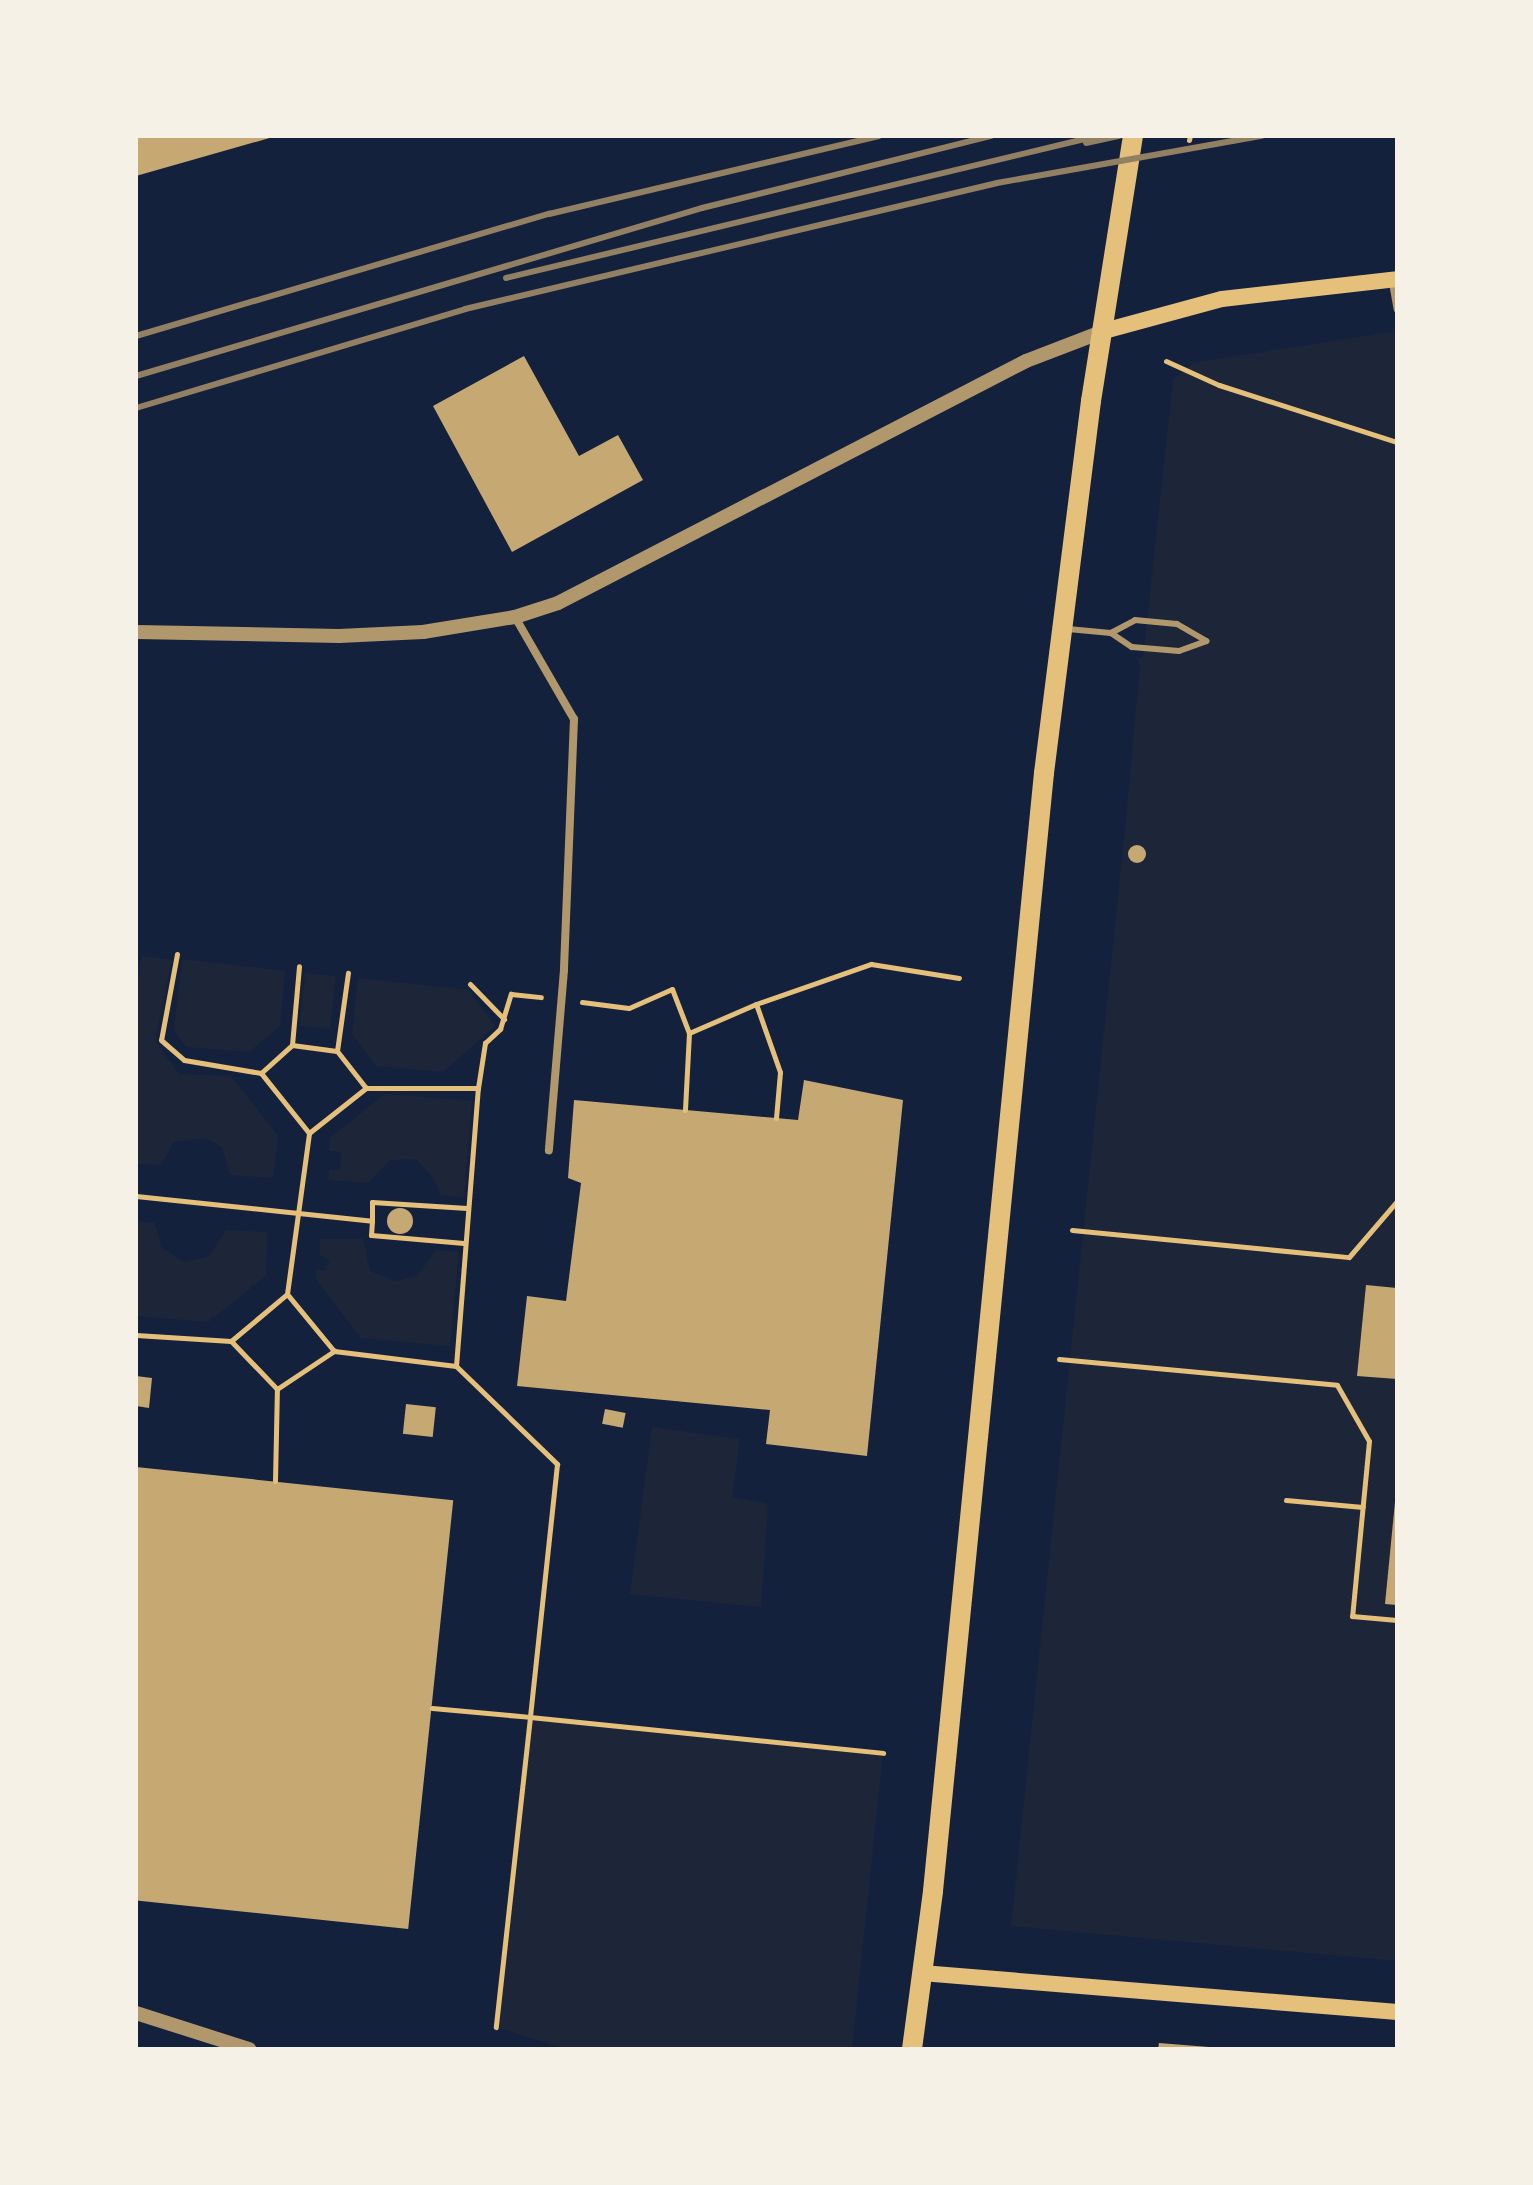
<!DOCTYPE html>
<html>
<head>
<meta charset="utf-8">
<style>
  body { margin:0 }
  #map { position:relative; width:1533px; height:2185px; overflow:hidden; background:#14213d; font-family:Quicksand,sans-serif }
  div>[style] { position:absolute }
  .green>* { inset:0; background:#1d2539; transform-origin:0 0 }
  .building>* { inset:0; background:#c6a872; transform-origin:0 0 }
  .round { border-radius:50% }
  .path>* { height:5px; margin:-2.5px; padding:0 2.5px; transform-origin:2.5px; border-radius:2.5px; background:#e5c07b }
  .service>* { height:6px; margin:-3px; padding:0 3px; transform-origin:3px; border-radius:3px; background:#b1986c }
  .minor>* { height:8px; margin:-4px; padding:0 4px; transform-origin:4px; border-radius:4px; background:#b1986c }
  .tertiary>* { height:14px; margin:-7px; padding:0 7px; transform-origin:7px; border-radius:7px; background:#b1986c }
  .secondary>* { height:16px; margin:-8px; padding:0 8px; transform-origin:8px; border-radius:8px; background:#e5c07b }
  .primary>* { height:20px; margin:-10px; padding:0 10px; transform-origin:10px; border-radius:10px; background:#e5c07b }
  .rail>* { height:6px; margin:-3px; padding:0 3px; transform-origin:3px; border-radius:3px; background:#918062 }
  span { translate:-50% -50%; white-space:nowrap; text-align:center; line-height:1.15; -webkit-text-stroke:7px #f6f1e7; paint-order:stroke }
  .frame { position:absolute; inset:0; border:138px solid #f6f1e7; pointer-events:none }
</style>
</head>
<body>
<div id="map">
  <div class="green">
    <div style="clip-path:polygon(1397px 331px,1397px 1961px,1011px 1926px,1126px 820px,1140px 666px,1137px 658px,1143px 658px,1173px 380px,1192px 363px)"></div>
    <div style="clip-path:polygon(142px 956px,172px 960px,155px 1041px,179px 1074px,231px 1076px,278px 1136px,273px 1178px,230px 1175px,222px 1147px,206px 1138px,174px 1142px,161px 1165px,136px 1164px,136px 983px)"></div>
    <div style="clip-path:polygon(182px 959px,285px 971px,280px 1026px,249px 1052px,186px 1047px,174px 1030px)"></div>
    <div style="left:305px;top:973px;width:31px;height:53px;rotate:6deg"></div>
    <div style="clip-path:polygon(358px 978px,469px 990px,495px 1026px,443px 1072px,376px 1066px,352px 1034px)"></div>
    <div style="clip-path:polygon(385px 1094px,472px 1101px,464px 1198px,440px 1195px,434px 1179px,416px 1159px,390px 1160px,368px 1183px,328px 1180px,329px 1170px,340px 1170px,342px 1152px,329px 1151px,330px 1138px)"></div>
    <div style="clip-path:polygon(136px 1221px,155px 1223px,161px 1247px,184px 1262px,209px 1256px,226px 1230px,267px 1232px,266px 1276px,208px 1322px,136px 1316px)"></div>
    <div style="clip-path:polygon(320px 1239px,363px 1239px,370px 1271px,396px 1281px,417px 1276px,436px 1250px,459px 1252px,450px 1346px,361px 1338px,316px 1279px,316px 1270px,325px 1271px,330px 1260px,320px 1255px)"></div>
    <div style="clip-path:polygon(652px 1427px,740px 1439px,732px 1497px,768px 1504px,761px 1607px,630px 1594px)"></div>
    <div style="clip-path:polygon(530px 1717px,883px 1753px,852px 2049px,566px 2049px,496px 2027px)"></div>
  </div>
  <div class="building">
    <div style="clip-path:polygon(136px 136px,273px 136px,273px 137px,136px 176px)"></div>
    <div style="clip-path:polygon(524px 356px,579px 456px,618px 435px,643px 480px,512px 552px,433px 406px)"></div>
    <div class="round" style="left:1128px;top:845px;width:18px;height:18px"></div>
    <div style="clip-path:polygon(804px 1080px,903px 1100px,867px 1456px,766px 1444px,770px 1410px,517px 1386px,527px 1296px,566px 1301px,581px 1183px,568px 1178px,574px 1100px,798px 1120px)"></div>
    <div class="round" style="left:387px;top:1208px;width:26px;height:26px"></div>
    <div style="clip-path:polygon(1366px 1285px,1397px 1288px,1397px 1379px,1357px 1376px)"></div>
    <div style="clip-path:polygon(136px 1376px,152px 1378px,149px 1408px,136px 1406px)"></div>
    <div style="left:406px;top:1404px;width:30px;height:30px;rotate:6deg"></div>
    <div style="left:605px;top:1409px;width:21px;height:15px;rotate:11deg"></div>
    <div style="left:136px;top:1467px;width:319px;height:431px;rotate:6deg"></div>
    <div style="clip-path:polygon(1395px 1502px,1397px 1502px,1397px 1605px,1385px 1604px)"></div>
    <div style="clip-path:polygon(1159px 2043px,1209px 2047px,1209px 2049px,1158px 2049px)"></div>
  </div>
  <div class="path">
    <div style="left:1189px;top:140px;width:4px;rotate:-76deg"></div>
    <div style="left:1166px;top:361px;width:58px;rotate:24.4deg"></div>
    <div style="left:1219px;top:385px;width:187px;rotate:17.8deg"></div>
    <div style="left:177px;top:954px;width:87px;rotate:100.5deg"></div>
    <div style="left:161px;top:1040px;width:30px;rotate:41deg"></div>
    <div style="left:184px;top:1060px;width:78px;rotate:9.6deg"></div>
    <div style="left:470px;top:984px;width:49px;rotate:45.8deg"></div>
    <div style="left:582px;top:1002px;width:47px;rotate:7.3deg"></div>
    <div style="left:629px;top:1008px;width:47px;rotate:-23.8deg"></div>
    <div style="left:672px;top:989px;width:47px;rotate:68.9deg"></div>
    <div style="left:689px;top:1033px;width:77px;rotate:93deg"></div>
    <div style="left:689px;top:1033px;width:73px;rotate:-23.4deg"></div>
    <div style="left:292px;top:1045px;width:79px;rotate:-84.9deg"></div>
    <div style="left:478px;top:1088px;width:46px;rotate:-81.2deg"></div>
    <div style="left:485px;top:1043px;width:21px;rotate:-43deg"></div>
    <div style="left:500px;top:1029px;width:37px;rotate:-73deg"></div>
    <div style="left:511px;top:994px;width:30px;rotate:6deg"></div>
    <div style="left:776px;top:1118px;width:46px;rotate:-85deg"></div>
    <div style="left:780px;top:1072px;width:72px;rotate:-109.4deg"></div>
    <div style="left:756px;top:1004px;width:122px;rotate:-19.2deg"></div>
    <div style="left:871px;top:964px;width:89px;rotate:9deg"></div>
    <div style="left:309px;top:1133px;width:77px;rotate:-128.7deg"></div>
    <div style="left:261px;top:1073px;width:42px;rotate:-42.1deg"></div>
    <div style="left:292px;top:1045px;width:45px;rotate:7.6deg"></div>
    <div style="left:136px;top:1196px;width:237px;rotate:6deg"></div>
    <div style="left:372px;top:1221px;width:14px;rotate:94deg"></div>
    <div style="left:371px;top:1235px;width:93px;rotate:4.9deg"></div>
    <div style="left:372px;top:1221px;width:19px;rotate:-90deg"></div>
    <div style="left:372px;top:1202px;width:95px;rotate:3.6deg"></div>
    <div style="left:1072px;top:1230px;width:278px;rotate:5.6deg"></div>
    <div style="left:1349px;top:1257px;width:74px;rotate:-49.4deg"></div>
    <div style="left:136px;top:1335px;width:95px;rotate:3.6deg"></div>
    <div style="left:231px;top:1341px;width:66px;rotate:46.2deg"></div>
    <div style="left:277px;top:1389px;width:69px;rotate:-33.7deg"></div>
    <div style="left:334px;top:1351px;width:74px;rotate:-129.5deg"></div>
    <div style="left:287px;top:1294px;width:162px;rotate:-82.2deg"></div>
    <div style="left:309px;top:1133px;width:73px;rotate:-38.3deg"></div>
    <div style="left:366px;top:1088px;width:47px;rotate:-128.1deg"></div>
    <div style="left:337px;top:1051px;width:79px;rotate:-82deg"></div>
    <div style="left:231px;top:1341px;width:73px;rotate:-40deg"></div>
    <div style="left:334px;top:1351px;width:123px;rotate:7deg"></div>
    <div style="left:456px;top:1366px;width:279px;rotate:-85.5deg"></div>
    <div style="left:478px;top:1088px;width:112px;rotate:180deg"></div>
    <div style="left:1059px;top:1359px;width:279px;rotate:5.3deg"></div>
    <div style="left:1337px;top:1385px;width:64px;rotate:60.3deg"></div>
    <div style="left:1369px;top:1441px;width:176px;rotate:95.5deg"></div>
    <div style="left:1352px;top:1616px;width:45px;rotate:5.1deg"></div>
    <div style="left:456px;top:1366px;width:141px;rotate:44.1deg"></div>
    <div style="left:557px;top:1464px;width:254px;rotate:96.1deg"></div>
    <div style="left:530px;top:1717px;width:355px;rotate:5.8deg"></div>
    <div style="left:275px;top:1481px;width:92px;rotate:-88.8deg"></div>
    <div style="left:1286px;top:1500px;width:77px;rotate:5.2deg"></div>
    <div style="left:432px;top:1708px;width:98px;rotate:5.2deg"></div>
    <div style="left:530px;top:1717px;width:312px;rotate:96.3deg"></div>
  </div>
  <div class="service">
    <div style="left:1392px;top:283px;width:27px;rotate:80deg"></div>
    <div style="left:1068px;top:629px;width:43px;rotate:5.3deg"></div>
    <div style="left:1111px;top:633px;width:25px;rotate:34deg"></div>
    <div style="left:1132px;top:647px;width:47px;rotate:4.9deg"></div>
    <div style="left:1179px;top:651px;width:29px;rotate:-20deg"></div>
    <div style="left:1111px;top:633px;width:27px;rotate:-28deg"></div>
    <div style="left:1135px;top:620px;width:42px;rotate:5.4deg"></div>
    <div style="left:1177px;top:624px;width:34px;rotate:30deg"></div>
  </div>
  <div class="minor">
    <div style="left:515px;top:617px;width:118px;rotate:60deg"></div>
    <div style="left:574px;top:719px;width:251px;rotate:92.3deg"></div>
    <div style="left:564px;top:970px;width:181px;rotate:94.8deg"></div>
  </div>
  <div class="tertiary">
    <div style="left:136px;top:632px;width:203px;rotate:1.1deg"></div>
    <div style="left:339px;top:636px;width:84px;rotate:-2.7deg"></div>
    <div style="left:423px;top:632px;width:93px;rotate:-9.3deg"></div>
    <div style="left:515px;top:617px;width:45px;rotate:-18deg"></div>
    <div style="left:558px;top:603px;width:527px;rotate:-27.34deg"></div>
    <div style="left:1026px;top:361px;width:84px;rotate:-21deg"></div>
    <div style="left:136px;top:2013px;width:119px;rotate:17.7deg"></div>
  </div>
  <div class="secondary">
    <div style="left:1104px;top:331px;width:122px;rotate:-15.2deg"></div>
    <div style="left:1222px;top:299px;width:176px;rotate:-6.5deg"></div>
    <div style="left:922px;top:1973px;width:477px;rotate:4.7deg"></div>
  </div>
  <div class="primary">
    <div style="left:912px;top:2049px;width:159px;rotate:-82.4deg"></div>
    <div style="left:933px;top:1891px;width:1123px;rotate:-84.33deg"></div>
    <div style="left:1044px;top:773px;width:375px;rotate:-82.8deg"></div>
    <div style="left:1091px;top:401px;width:268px;rotate:-81deg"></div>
  </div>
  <div class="rail">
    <div style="left:1086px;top:143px;width:34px;rotate:-12deg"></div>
    <div style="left:506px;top:278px;width:608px;rotate:-13.51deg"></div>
    <div style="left:136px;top:336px;width:431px;rotate:-16.5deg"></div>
    <div style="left:549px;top:214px;width:339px;rotate:-13.3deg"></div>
    <div style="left:136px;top:376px;width:590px;rotate:-16.53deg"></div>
    <div style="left:702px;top:208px;width:298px;rotate:-14deg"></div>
    <div style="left:136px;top:408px;width:344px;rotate:-16.7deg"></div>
    <div style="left:465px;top:309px;width:547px;rotate:-13.32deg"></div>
    <div style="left:997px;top:183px;width:269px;rotate:-10.1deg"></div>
  </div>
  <div class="frame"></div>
</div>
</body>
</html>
